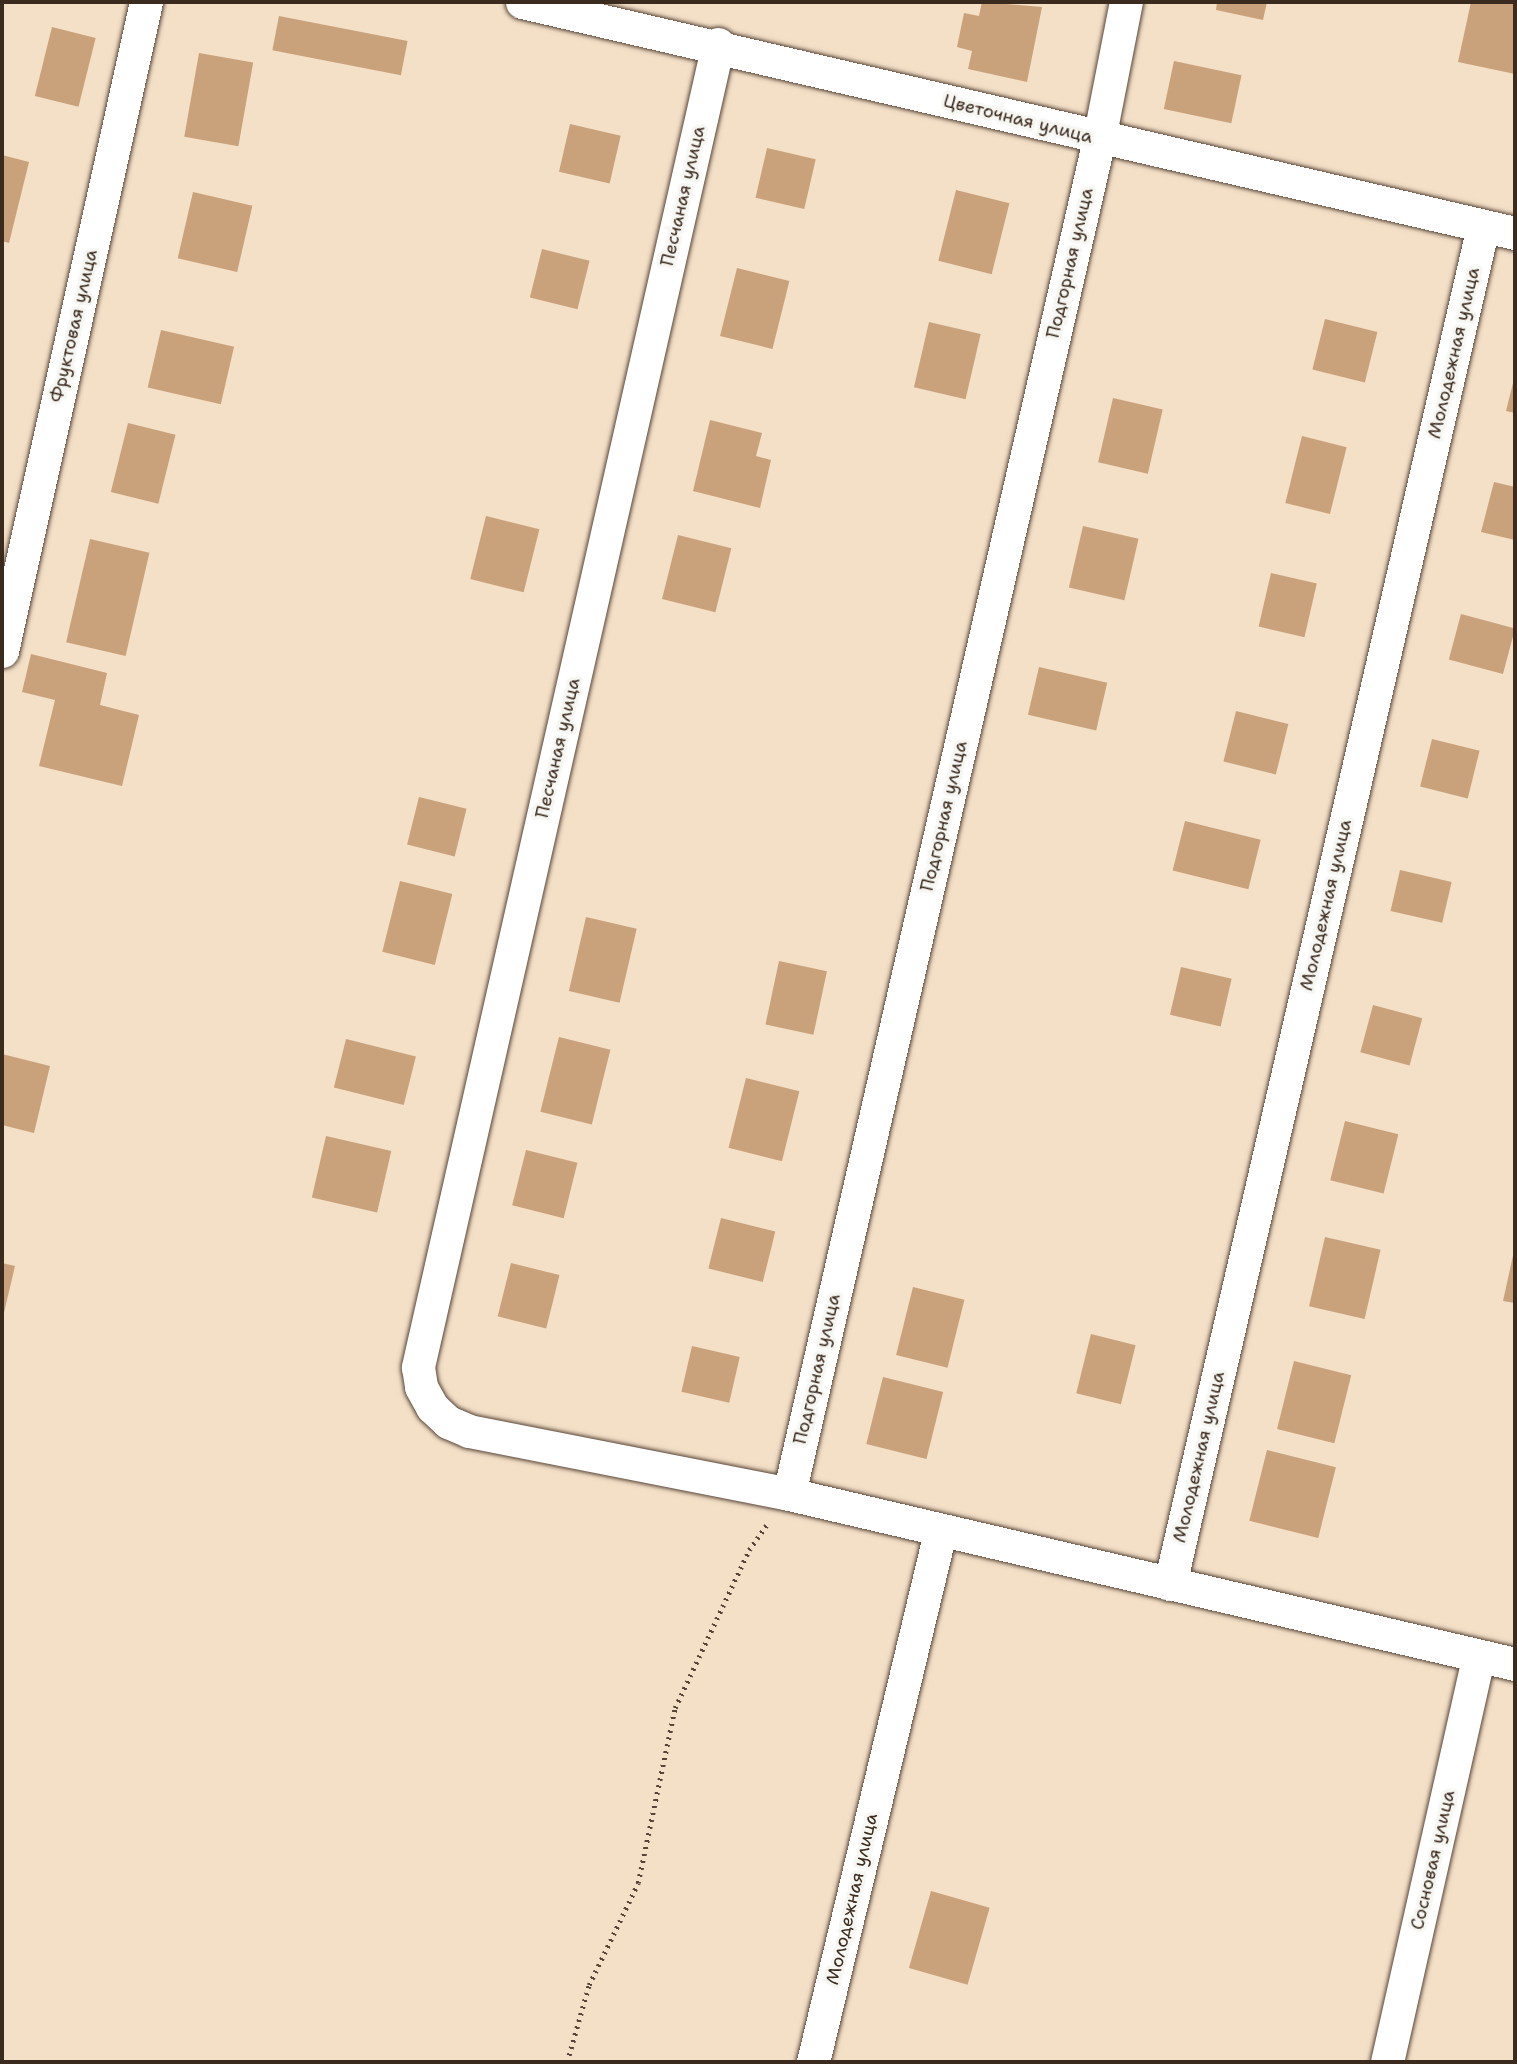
<!DOCTYPE html>
<html>
<head>
<meta charset="utf-8">
<style>
  body { margin:0 }
  #map { position:relative; width:1517px; height:2064px; overflow:hidden; background:#f4dfc7; font-family:"Shantell Sans",sans-serif }
  div>[style] { position:absolute }
  .building>* { inset:0; background:#c9a27b; transform-origin:0 0 }
  .path>* { height:4.5px; margin-top:-2.25px; transform-origin:0; background:repeating-linear-gradient(90deg,#574537 0 2px,transparent 0 7px) }
  .roads { filter:drop-shadow(0 0 2px #574537) drop-shadow(0 0 2px #574537) }
  .street>* { height:33px; margin:-16.5px; padding:0 16.5px; transform-origin:16.5px; border-radius:16.5px; background:#fff }
  span { translate:-50% -50%; white-space:nowrap; text-align:center; line-height:1.15; -webkit-text-stroke:7px #f6f6f2; paint-order:stroke }
  .street-label { font-size:18px; color:#3b2a1e }
  .frame { position:absolute; inset:0; border:4px solid #3b2a1e; pointer-events:none }
</style>
</head>
<body>
<div id="map">
  <div class="building">
    <div style="clip-path:polygon(982px 2px,1042px 7px,1027px 82px,968px 69px,972px 51px,957px 47px,964px 13px,979px 16px)"></div>
    <div style="clip-path:polygon(1217px 2px,1267px 2px,1263px 20px,1216px 10px)"></div>
    <div style="clip-path:polygon(1471px 2px,1515px 2px,1515px 74px,1458px 62px)"></div>
    <div style="left:279px;top:16px;width:131px;height:35px;rotate:11deg"></div>
    <div style="left:52px;top:27px;width:45px;height:71px;rotate:14deg"></div>
    <div style="left:199px;top:53px;width:55px;height:85px;rotate:10deg"></div>
    <div style="left:1174px;top:61px;width:69px;height:49px;rotate:12deg"></div>
    <div style="left:570px;top:124px;width:52px;height:49px;rotate:13deg"></div>
    <div style="left:767px;top:148px;width:50px;height:51px;rotate:13deg"></div>
    <div style="clip-path:polygon(2px 155px,29px 162px,9px 243px,2px 241px)"></div>
    <div style="left:956px;top:190px;width:55px;height:73px;rotate:14deg"></div>
    <div style="left:193px;top:192px;width:61px;height:68px;rotate:13deg"></div>
    <div style="left:542px;top:249px;width:49px;height:50px;rotate:14deg"></div>
    <div style="left:737px;top:268px;width:54px;height:70px;rotate:14deg"></div>
    <div style="left:1325px;top:319px;width:54px;height:52px;rotate:14deg"></div>
    <div style="left:929px;top:322px;width:53px;height:67px;rotate:13deg"></div>
    <div style="left:161px;top:330px;width:75px;height:59px;rotate:13deg"></div>
    <div style="clip-path:polygon(1514px 379px,1515px 379px,1515px 413px,1506px 411px)"></div>
    <div style="left:1113px;top:398px;width:51px;height:66px;rotate:13deg"></div>
    <div style="clip-path:polygon(710px 420px,762px 433px,756px 456px,771px 460px,760px 508px,693px 491px)"></div>
    <div style="left:128px;top:423px;width:49px;height:71px;rotate:14deg"></div>
    <div style="left:1302px;top:436px;width:46px;height:69px;rotate:14deg"></div>
    <div style="clip-path:polygon(1494px 482px,1515px 487px,1515px 540px,1481px 532px)"></div>
    <div style="left:486px;top:516px;width:55px;height:65px;rotate:14deg"></div>
    <div style="left:1083px;top:526px;width:57px;height:63px;rotate:13deg"></div>
    <div style="left:678px;top:535px;width:55px;height:66px;rotate:14deg"></div>
    <div style="left:90px;top:539px;width:61px;height:106px;rotate:13deg"></div>
    <div style="left:1271px;top:573px;width:47px;height:55px;rotate:13deg"></div>
    <div style="left:1461px;top:614px;width:56px;height:47px;rotate:15deg"></div>
    <div style="clip-path:polygon(31px 654px,107px 673px,100px 705px,139px 715px,122px 786px,39px 766px,55px 700px,22px 692px)"></div>
    <div style="left:1039px;top:667px;width:70px;height:49px;rotate:13deg"></div>
    <div style="left:1236px;top:711px;width:54px;height:52px;rotate:14deg"></div>
    <div style="left:1432px;top:739px;width:49px;height:49px;rotate:14deg"></div>
    <div style="left:419px;top:797px;width:49px;height:49px;rotate:14deg"></div>
    <div style="left:1185px;top:821px;width:78px;height:51px;rotate:14deg"></div>
    <div style="left:1400px;top:870px;width:53px;height:42px;rotate:13deg"></div>
    <div style="left:400px;top:881px;width:54px;height:73px;rotate:14deg"></div>
    <div style="left:586px;top:917px;width:52px;height:76px;rotate:13deg"></div>
    <div style="left:779px;top:961px;width:49px;height:65px;rotate:12deg"></div>
    <div style="left:1181px;top:967px;width:52px;height:49px;rotate:13deg"></div>
    <div style="left:1373px;top:1005px;width:51px;height:49px;rotate:15deg"></div>
    <div style="left:559px;top:1037px;width:53px;height:77px;rotate:14deg"></div>
    <div style="left:346px;top:1039px;width:72px;height:50px;rotate:14deg"></div>
    <div style="clip-path:polygon(2px 1054px,50px 1066px,34px 1133px,2px 1125px)"></div>
    <div style="left:746px;top:1078px;width:55px;height:72px;rotate:14deg"></div>
    <div style="left:1345px;top:1121px;width:55px;height:61px;rotate:14deg"></div>
    <div style="left:326px;top:1136px;width:67px;height:63px;rotate:13deg"></div>
    <div style="left:526px;top:1150px;width:53px;height:57px;rotate:14deg"></div>
    <div style="left:721px;top:1218px;width:56px;height:52px;rotate:14deg"></div>
    <div style="left:1325px;top:1237px;width:57px;height:71px;rotate:13deg"></div>
    <div style="clip-path:polygon(1514px 1251px,1515px 1251px,1515px 1303px,1503px 1301px)"></div>
    <div style="clip-path:polygon(2px 1263px,15px 1266px,3px 1317px,2px 1316px)"></div>
    <div style="left:511px;top:1263px;width:50px;height:55px;rotate:14deg"></div>
    <div style="left:913px;top:1287px;width:53px;height:70px;rotate:14deg"></div>
    <div style="left:1091px;top:1334px;width:46px;height:61px;rotate:14deg"></div>
    <div style="left:692px;top:1346px;width:49px;height:47px;rotate:13deg"></div>
    <div style="left:1294px;top:1361px;width:59px;height:70px;rotate:14deg"></div>
    <div style="left:883px;top:1377px;width:62px;height:69px;rotate:14deg"></div>
    <div style="left:1267px;top:1450px;width:71px;height:73px;rotate:14deg"></div>
    <div style="left:931px;top:1891px;width:61px;height:80px;rotate:16deg"></div>
  </div>
  <div class="path">
    <div style="left:567px;top:2062px;width:80px;rotate:-74.1deg"></div>
    <div style="left:589px;top:1985px;width:113px;rotate:-64.3deg"></div>
    <div style="left:638px;top:1883px;width:179px;rotate:-78.1deg"></div>
    <div style="left:675px;top:1708px;width:174px;rotate:-64.9deg"></div>
    <div style="left:749px;top:1550px;width:33px;rotate:-55deg"></div>
  </div>
  <div class="roads">
    <div class="street">
      <div style="left:522px;top:2px;width:1020px;rotate:13.1deg"></div>
      <div style="left:718px;top:44px;width:1357px;rotate:102.78deg"></div>
      <div style="left:418px;top:1367px;width:20px;rotate:81deg"></div>
      <div style="left:421px;top:1387px;width:23px;rotate:61deg"></div>
      <div style="left:432px;top:1407px;width:22px;rotate:43deg"></div>
      <div style="left:448px;top:1422px;width:23px;rotate:23deg"></div>
      <div style="left:469px;top:1431px;width:326px;rotate:11.1deg"></div>
      <div style="left:789px;top:1494px;width:746px;rotate:13.18deg"></div>
      <div style="left:2px;top:651px;width:665px;rotate:-77.49deg"></div>
      <div style="left:789px;top:1494px;width:1390px;rotate:-77.11deg"></div>
      <div style="left:1099px;top:139px;width:140px;rotate:-78.9deg"></div>
      <div style="left:1170px;top:1584px;width:1394px;rotate:-77.02deg"></div>
      <div style="left:813px;top:2062px;width:545px;rotate:-76.52deg"></div>
      <div style="left:1387px;top:2062px;width:414px;rotate:-77.3deg"></div>
    </div>
  </div>
  <div class="street-label">
    <span style="left:1018px;top:119px;rotate:14deg">Цветочная улица</span>
    <span style="left:683px;top:196px;rotate:-77deg">Песчаная улица</span>
    <span style="left:1070px;top:263px;rotate:-77deg">Подгорная улица</span>
    <span style="left:74px;top:326px;rotate:-77deg">Фруктовая улица</span>
    <span style="left:1454px;top:353px;rotate:-77deg">Молодежная улица</span>
    <span style="left:558px;top:748px;rotate:-77deg">Песчаная улица</span>
    <span style="left:944px;top:816px;rotate:-77deg">Подгорная улица</span>
    <span style="left:1326px;top:905px;rotate:-77deg">Молодежная улица</span>
    <span style="left:817px;top:1369px;rotate:-77deg">Подгорная улица</span>
    <span style="left:1199px;top:1457px;rotate:-77deg">Молодежная улица</span>
    <span style="left:1433px;top:1860px;rotate:-77deg">Сосновая улица</span>
    <span style="left:852px;top:1899px;rotate:-77deg">Молодежная улица</span>
  </div>
  <div class="frame"></div>
</div>
</body>
</html>
